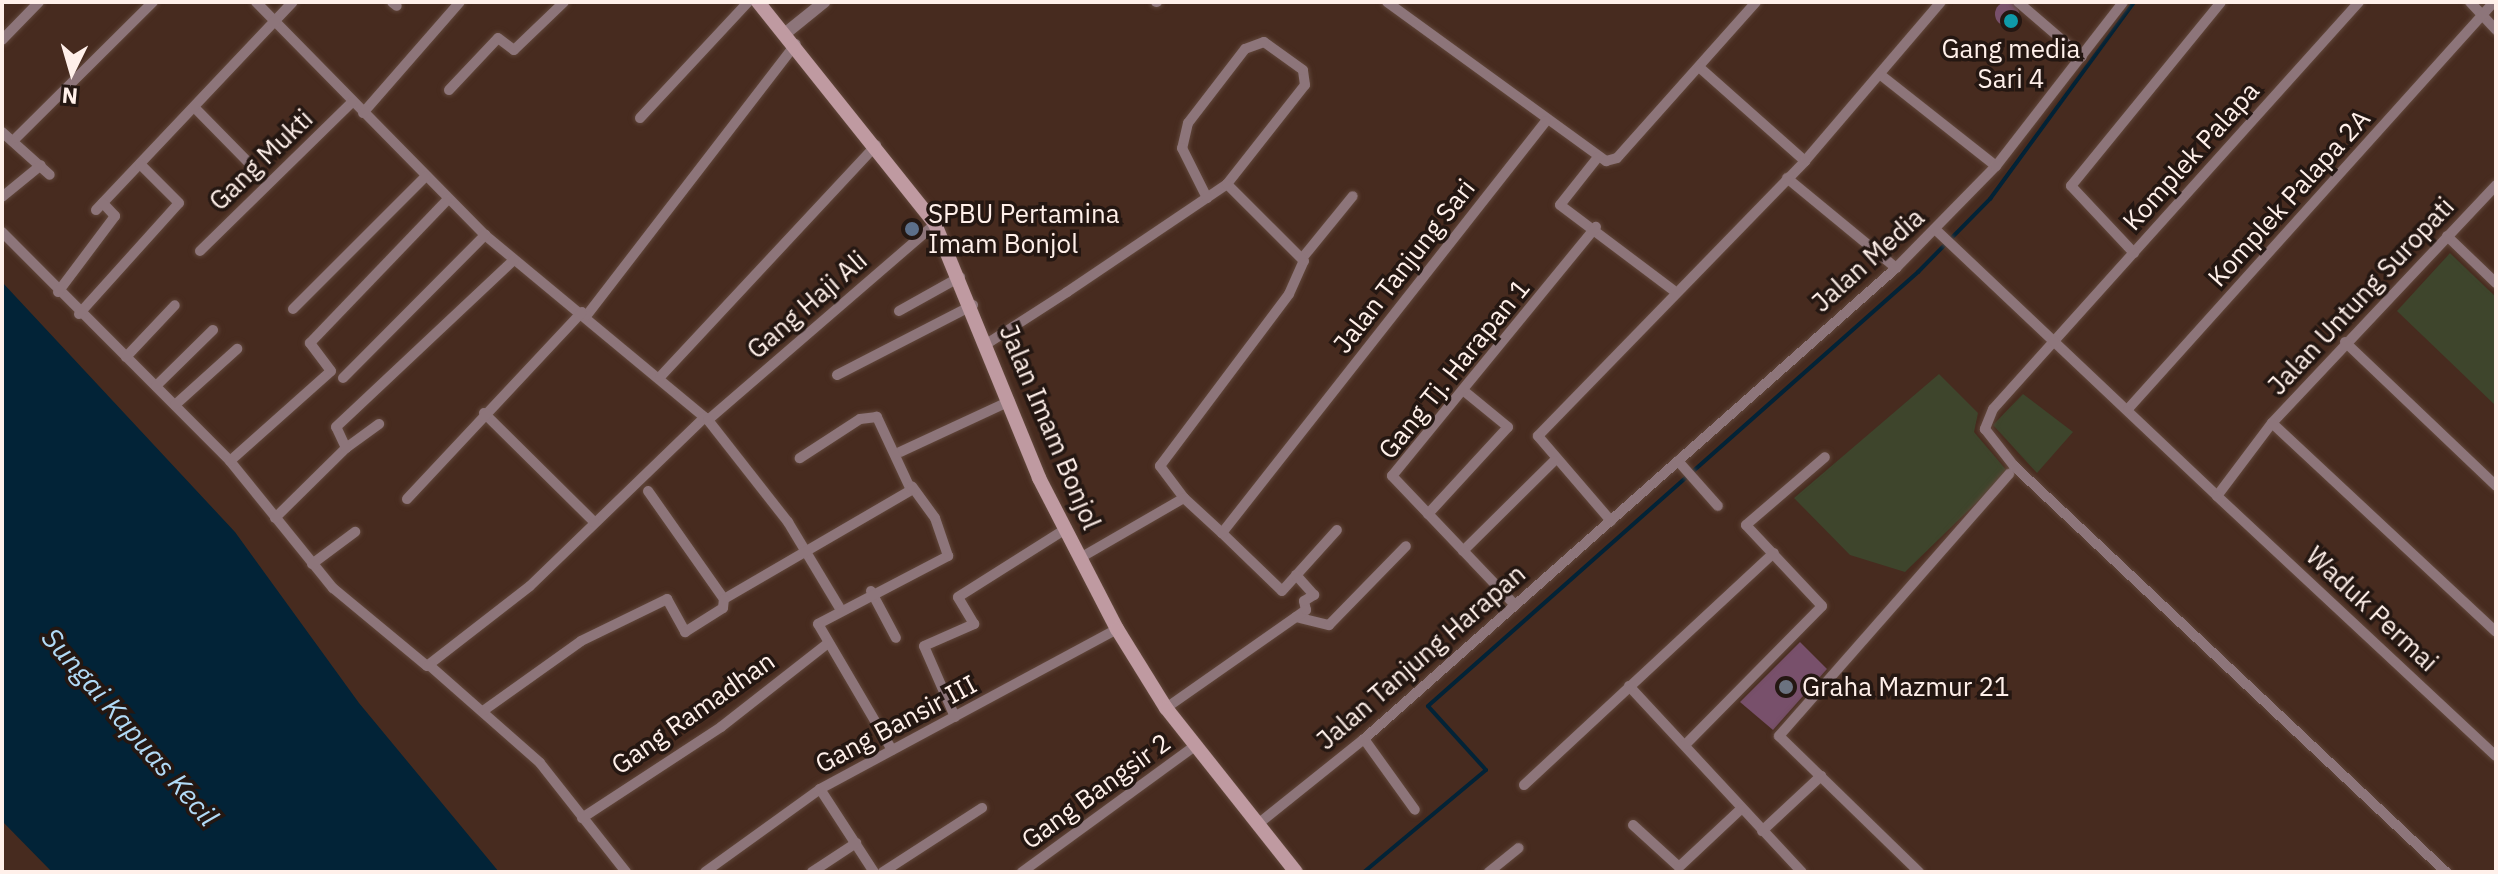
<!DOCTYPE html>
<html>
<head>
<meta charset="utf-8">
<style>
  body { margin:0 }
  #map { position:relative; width:2498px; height:874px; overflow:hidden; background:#472b1f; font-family:"IBM Plex Sans",sans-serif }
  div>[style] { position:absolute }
  .green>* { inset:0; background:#3e452c }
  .water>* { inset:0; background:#022337 }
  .stream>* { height:4px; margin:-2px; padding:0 2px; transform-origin:2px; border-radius:2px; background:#022337 }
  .building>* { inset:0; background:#78506b }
  .round { border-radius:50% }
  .roads { filter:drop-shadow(0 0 2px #61473b) drop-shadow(0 0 2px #61473b) }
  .minor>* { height:10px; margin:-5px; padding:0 5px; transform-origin:5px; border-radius:5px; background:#8d757a }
  .tertiary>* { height:12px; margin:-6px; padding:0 6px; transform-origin:6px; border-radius:6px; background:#8d757a }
  .secondary>* { height:14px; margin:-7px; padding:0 7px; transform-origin:7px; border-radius:7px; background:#bf9aa1 }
  .dots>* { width:22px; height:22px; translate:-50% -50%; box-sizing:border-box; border:4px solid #241712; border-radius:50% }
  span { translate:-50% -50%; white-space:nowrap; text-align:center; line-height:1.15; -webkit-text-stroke:7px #241712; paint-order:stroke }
  .poi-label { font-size:26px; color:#fff0ea }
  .left { translate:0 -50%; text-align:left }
  .street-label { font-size:26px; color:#fff0ea }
  .water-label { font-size:28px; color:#b1daf6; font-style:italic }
  .frame { position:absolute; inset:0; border:4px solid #fff0ea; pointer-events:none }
  .north { position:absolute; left:32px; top:32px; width:80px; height:80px; -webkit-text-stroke:6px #241712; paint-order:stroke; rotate:185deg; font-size:22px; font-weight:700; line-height:32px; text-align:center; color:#fff0ea }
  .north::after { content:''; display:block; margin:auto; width:28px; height:36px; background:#fff0ea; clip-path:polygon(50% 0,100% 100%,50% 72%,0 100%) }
</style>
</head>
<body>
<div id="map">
  <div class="green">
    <div style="clip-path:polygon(2450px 253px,2496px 297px,2496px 406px,2397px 311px)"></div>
    <div style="clip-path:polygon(1939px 374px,1978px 413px,1974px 432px,2008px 472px,1905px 572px,1850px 555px,1794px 498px)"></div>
    <div style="clip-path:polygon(2023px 394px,2073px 432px,2037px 473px,1993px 425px)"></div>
  </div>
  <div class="water">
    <div style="clip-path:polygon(2px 282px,235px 532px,359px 703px,499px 872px,52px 872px,2px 821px)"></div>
  </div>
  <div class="stream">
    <div style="left:1364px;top:872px;width:159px;rotate:-39.9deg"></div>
    <div style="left:1486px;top:770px;width:86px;rotate:-132.2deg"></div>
    <div style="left:1428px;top:706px;width:655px;rotate:-41.53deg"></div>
    <div style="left:1918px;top:272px;width:103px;rotate:-45.4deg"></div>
    <div style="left:1990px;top:199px;width:244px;rotate:-53.8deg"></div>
  </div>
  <div class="building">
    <div class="round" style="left:1995px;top:2px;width:24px;height:24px"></div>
    <div style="clip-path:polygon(1800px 642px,1827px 669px,1773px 730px,1740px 702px)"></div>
  </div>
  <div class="roads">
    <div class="minor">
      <div style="left:256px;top:2px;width:327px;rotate:45.5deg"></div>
      <div style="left:485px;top:235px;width:290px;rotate:39.7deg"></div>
      <div style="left:708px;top:420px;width:130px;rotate:51.9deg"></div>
      <div style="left:788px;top:522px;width:99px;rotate:59deg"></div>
      <div style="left:392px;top:2px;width:6px;rotate:39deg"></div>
      <div style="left:1156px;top:2px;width:1px"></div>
      <div style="left:1387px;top:2px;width:271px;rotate:36deg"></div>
      <div style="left:1606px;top:161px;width:11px;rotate:-15deg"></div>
      <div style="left:1617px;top:158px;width:209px;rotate:-48.3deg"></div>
      <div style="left:2018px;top:2px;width:84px;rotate:40.7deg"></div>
      <div style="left:2359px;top:2px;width:547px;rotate:131.96deg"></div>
      <div style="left:1993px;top:409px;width:22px;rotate:112deg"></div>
      <div style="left:1985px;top:429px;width:47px;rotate:51.9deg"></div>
      <div style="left:2014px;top:466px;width:593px;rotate:43.22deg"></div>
      <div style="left:2470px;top:2px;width:38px;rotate:47deg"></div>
      <div style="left:2px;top:40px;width:53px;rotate:-45.8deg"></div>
      <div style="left:1699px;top:67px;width:142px;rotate:41.6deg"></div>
      <div style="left:1882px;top:76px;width:145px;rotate:38.3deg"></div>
      <div style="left:449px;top:90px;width:71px;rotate:-46.7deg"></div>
      <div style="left:498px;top:38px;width:20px;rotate:37deg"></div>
      <div style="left:514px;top:50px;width:69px;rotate:-43.8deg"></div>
      <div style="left:194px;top:107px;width:90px;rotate:45.5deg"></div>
      <div style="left:363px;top:113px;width:147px;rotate:-48.9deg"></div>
      <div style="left:640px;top:118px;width:158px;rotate:-47deg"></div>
      <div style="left:2px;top:132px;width:64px;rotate:41.9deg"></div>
      <div style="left:16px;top:138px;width:193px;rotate:-44.8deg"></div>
      <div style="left:1598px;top:157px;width:61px;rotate:128.4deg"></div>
      <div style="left:1560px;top:205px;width:141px;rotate:37deg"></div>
      <div style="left:1787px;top:178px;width:141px;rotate:39.5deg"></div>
      <div style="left:2px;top:197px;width:50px;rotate:-39.4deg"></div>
      <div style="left:96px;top:210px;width:286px;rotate:-46.6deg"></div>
      <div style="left:1936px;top:230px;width:387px;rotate:43.4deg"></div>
      <div style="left:2217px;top:496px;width:91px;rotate:-53deg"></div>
      <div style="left:2272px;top:423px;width:327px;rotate:-46.7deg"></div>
      <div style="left:2px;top:232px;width:323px;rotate:45.1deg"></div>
      <div style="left:230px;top:461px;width:164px;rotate:51deg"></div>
      <div style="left:333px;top:588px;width:122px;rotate:39.7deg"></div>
      <div style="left:427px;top:666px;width:130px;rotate:-37.8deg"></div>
      <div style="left:530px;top:586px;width:243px;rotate:-44deg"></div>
      <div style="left:2447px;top:236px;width:68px;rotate:43.8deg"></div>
      <div style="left:200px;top:251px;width:213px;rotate:-44.4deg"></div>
      <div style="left:2134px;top:253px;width:92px;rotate:-133.2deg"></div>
      <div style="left:2071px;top:186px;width:237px;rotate:-50.8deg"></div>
      <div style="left:1304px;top:256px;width:77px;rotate:-50.8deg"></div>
      <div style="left:58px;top:292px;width:95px;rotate:-53.1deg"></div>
      <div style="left:115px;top:216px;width:18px;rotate:-133deg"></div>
      <div style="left:293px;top:309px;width:187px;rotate:-45deg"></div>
      <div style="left:899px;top:311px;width:70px;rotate:-29.1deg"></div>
      <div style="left:79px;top:314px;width:149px;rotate:-48deg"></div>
      <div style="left:179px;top:203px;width:55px;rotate:-135deg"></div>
      <div style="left:587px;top:315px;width:342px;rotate:-52.4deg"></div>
      <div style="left:2345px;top:342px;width:209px;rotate:43.6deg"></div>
      <div style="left:988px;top:343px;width:94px;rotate:-32.8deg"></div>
      <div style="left:1067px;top:292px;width:193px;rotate:-34deg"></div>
      <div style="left:1227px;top:184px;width:126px;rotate:-51.8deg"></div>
      <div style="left:1305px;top:85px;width:15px;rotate:-98deg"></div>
      <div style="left:1303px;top:70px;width:48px;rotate:-144.3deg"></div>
      <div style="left:1264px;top:42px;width:20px;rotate:160deg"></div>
      <div style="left:1245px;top:49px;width:93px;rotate:127.6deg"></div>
      <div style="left:1188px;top:123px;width:26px;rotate:103deg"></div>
      <div style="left:1182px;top:148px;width:56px;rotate:63.4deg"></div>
      <div style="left:126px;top:357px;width:71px;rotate:-46.7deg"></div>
      <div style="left:837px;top:375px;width:153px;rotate:-27.2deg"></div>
      <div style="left:660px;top:377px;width:317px;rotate:-47deg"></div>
      <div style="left:343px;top:378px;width:202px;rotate:-45.2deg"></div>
      <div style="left:156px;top:386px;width:80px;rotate:-44.5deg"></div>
      <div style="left:175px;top:405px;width:84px;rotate:-42.1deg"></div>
      <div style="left:2128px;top:409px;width:547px;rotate:-48.04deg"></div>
      <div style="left:484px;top:413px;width:155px;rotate:44.7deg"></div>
      <div style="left:708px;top:420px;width:300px;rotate:-40.8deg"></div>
      <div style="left:2272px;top:423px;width:306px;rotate:43deg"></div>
      <div style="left:346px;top:448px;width:41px;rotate:-36deg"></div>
      <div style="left:900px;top:452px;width:121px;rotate:-24.9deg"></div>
      <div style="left:230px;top:461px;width:135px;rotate:-41.7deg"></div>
      <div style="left:331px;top:371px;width:35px;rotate:-127deg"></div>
      <div style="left:310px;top:343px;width:198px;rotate:-46.2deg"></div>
      <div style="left:1678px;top:461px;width:60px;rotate:48.4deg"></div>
      <div style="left:648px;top:491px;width:132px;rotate:54.9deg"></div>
      <div style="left:724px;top:599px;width:216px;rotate:-30.2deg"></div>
      <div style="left:911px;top:490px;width:81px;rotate:-115deg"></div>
      <div style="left:877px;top:417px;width:17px;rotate:173deg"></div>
      <div style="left:860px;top:419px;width:72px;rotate:147deg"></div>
      <div style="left:2217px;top:496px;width:381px;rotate:43deg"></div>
      <div style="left:1184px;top:498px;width:40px;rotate:-127deg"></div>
      <div style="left:1160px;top:466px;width:215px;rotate:-53.1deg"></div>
      <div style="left:1289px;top:294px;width:36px;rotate:-66deg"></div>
      <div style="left:1304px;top:261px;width:109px;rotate:-135deg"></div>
      <div style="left:407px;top:499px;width:256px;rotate:-46.9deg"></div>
      <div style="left:1428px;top:514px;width:118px;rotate:-47.4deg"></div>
      <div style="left:1508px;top:427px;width:57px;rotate:-140.7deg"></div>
      <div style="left:275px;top:518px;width:100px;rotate:-44.6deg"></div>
      <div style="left:346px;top:448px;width:23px;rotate:-115deg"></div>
      <div style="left:336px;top:427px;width:244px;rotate:-43.2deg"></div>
      <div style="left:1611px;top:521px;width:112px;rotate:-130.7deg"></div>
      <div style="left:1538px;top:436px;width:383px;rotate:-45.8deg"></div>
      <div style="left:1805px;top:161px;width:209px;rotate:-49.5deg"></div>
      <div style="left:1222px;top:533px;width:83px;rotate:44deg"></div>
      <div style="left:1282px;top:591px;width:82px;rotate:-48deg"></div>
      <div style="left:1463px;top:551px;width:128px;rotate:-44.7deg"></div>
      <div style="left:1080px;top:558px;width:120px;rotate:-30deg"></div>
      <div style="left:1184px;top:498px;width:52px;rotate:42.6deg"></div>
      <div style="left:1222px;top:533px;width:524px;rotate:-51.82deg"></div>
      <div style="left:312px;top:564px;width:54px;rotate:-36.7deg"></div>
      <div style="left:871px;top:591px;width:53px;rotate:62deg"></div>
      <div style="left:1514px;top:604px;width:177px;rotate:-133.6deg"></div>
      <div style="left:1392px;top:476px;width:322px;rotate:-50.7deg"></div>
      <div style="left:1296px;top:617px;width:34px;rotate:14deg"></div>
      <div style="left:1329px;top:625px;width:110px;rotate:-45.7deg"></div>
      <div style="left:429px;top:665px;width:148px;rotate:41.4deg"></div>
      <div style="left:540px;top:763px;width:139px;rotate:51.7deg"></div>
      <div style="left:1629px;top:686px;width:254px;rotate:47.1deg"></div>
      <div style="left:1166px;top:708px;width:171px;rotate:-35deg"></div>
      <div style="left:1306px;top:610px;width:9px;rotate:-103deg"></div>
      <div style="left:1304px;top:601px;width:12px;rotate:-31deg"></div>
      <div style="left:1314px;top:595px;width:27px;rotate:-132deg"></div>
      <div style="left:483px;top:711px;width:120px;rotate:-35.5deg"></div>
      <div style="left:581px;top:641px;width:96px;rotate:-26deg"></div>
      <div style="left:667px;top:599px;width:38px;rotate:61deg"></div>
      <div style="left:685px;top:632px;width:45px;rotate:-32.3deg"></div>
      <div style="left:723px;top:608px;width:9px;rotate:-84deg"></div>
      <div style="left:955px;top:717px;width:77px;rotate:-113.6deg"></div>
      <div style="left:924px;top:646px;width:55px;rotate:-23.7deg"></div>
      <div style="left:974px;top:624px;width:31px;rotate:-121deg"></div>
      <div style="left:958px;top:597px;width:125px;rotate:-32.3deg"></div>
      <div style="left:1364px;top:739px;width:87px;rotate:54.3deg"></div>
      <div style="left:1685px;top:745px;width:195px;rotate:-45.4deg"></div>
      <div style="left:1822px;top:606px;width:111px;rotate:-133.2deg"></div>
      <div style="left:1746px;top:525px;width:104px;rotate:-40.7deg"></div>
      <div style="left:892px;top:750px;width:146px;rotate:-120.4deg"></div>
      <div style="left:818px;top:624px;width:147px;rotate:-27.6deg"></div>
      <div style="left:948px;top:556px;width:40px;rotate:-108.9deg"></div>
      <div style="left:935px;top:518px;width:39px;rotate:-126deg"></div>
      <div style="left:1524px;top:785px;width:341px;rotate:-42.9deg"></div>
      <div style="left:820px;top:789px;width:99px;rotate:57deg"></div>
      <div style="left:582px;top:818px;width:166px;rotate:-33.2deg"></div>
      <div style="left:721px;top:727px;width:136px;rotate:-38.1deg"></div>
      <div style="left:1258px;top:824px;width:136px;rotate:-38.7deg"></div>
      <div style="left:1364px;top:739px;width:711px;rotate:-41.52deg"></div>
      <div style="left:1896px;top:268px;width:143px;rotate:-45.6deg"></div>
      <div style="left:1996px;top:166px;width:207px;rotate:-52.2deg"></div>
      <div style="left:1633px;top:825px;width:62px;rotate:42.4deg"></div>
      <div style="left:1679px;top:867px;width:85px;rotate:-43.1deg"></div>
      <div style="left:1762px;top:831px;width:81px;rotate:-43deg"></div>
      <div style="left:705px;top:872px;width:142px;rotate:-35.8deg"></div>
      <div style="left:820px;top:789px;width:337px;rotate:-28.3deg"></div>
      <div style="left:812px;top:872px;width:53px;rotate:-33.4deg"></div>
      <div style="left:883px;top:872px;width:118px;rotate:-32.9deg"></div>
      <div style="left:1022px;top:872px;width:215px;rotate:-36.1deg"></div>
      <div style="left:1489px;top:872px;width:38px;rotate:-39deg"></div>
      <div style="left:1919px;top:872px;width:195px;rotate:-135.8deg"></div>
      <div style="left:1779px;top:736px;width:349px;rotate:-48.7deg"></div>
    </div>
    <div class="tertiary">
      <div style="left:787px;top:32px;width:48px;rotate:-39deg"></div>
    </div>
    <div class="secondary">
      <div style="left:758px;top:2px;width:284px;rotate:51.4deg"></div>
      <div style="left:935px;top:224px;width:274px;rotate:67.7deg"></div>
      <div style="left:1039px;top:478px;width:170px;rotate:62.7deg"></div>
      <div style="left:1117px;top:629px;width:93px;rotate:58.2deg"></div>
      <div style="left:1166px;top:708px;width:209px;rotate:51.6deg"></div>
    </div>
  </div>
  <div class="dots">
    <div style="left:2011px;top:21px;background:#0f9aa8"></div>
    <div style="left:912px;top:229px;background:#5c6f8a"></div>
    <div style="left:1786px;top:687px;background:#6b7280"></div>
  </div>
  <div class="poi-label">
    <span style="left:2011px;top:64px">Gang media<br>Sari 4</span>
    <span class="left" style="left:928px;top:229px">SPBU Pertamina<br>Imam Bonjol</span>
    <span class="left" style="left:1802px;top:687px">Graha Mazmur 21</span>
  </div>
  <div class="street-label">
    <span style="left:2191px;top:156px;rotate:-48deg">Komplek Palapa</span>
    <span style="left:261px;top:160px;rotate:-44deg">Gang Mukti</span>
    <span style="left:2289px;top:198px;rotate:-48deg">Komplek Palapa 2A</span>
    <span style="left:1868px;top:260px;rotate:-42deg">Jalan Media</span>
    <span style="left:1404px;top:266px;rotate:-52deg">Jalan Tanjung Sari</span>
    <span style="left:2361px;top:296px;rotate:-47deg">Jalan Untung Suropati</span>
    <span style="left:807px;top:305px;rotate:-41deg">Gang Haji Ali</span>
    <span style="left:1454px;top:369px;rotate:-51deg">Gang Tj. Harapan 1</span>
    <span style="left:1050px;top:427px;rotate:67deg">Jalan Imam Bonjol</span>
    <span style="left:2372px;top:609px;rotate:43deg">Waduk Permai</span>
    <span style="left:1421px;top:657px;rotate:-41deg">Jalan Tanjung Harapan</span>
    <span style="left:693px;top:713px;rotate:-35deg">Gang Ramadhan</span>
    <span style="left:896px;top:724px;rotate:-28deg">Gang Bansir III</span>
    <span style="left:1096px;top:791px;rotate:-36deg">Gang Bangsir 2</span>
  </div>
  <div class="water-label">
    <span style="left:130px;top:727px;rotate:49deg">Sungai Kapuas Kecil</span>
  </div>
  <div class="frame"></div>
  <div class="north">N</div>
</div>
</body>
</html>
